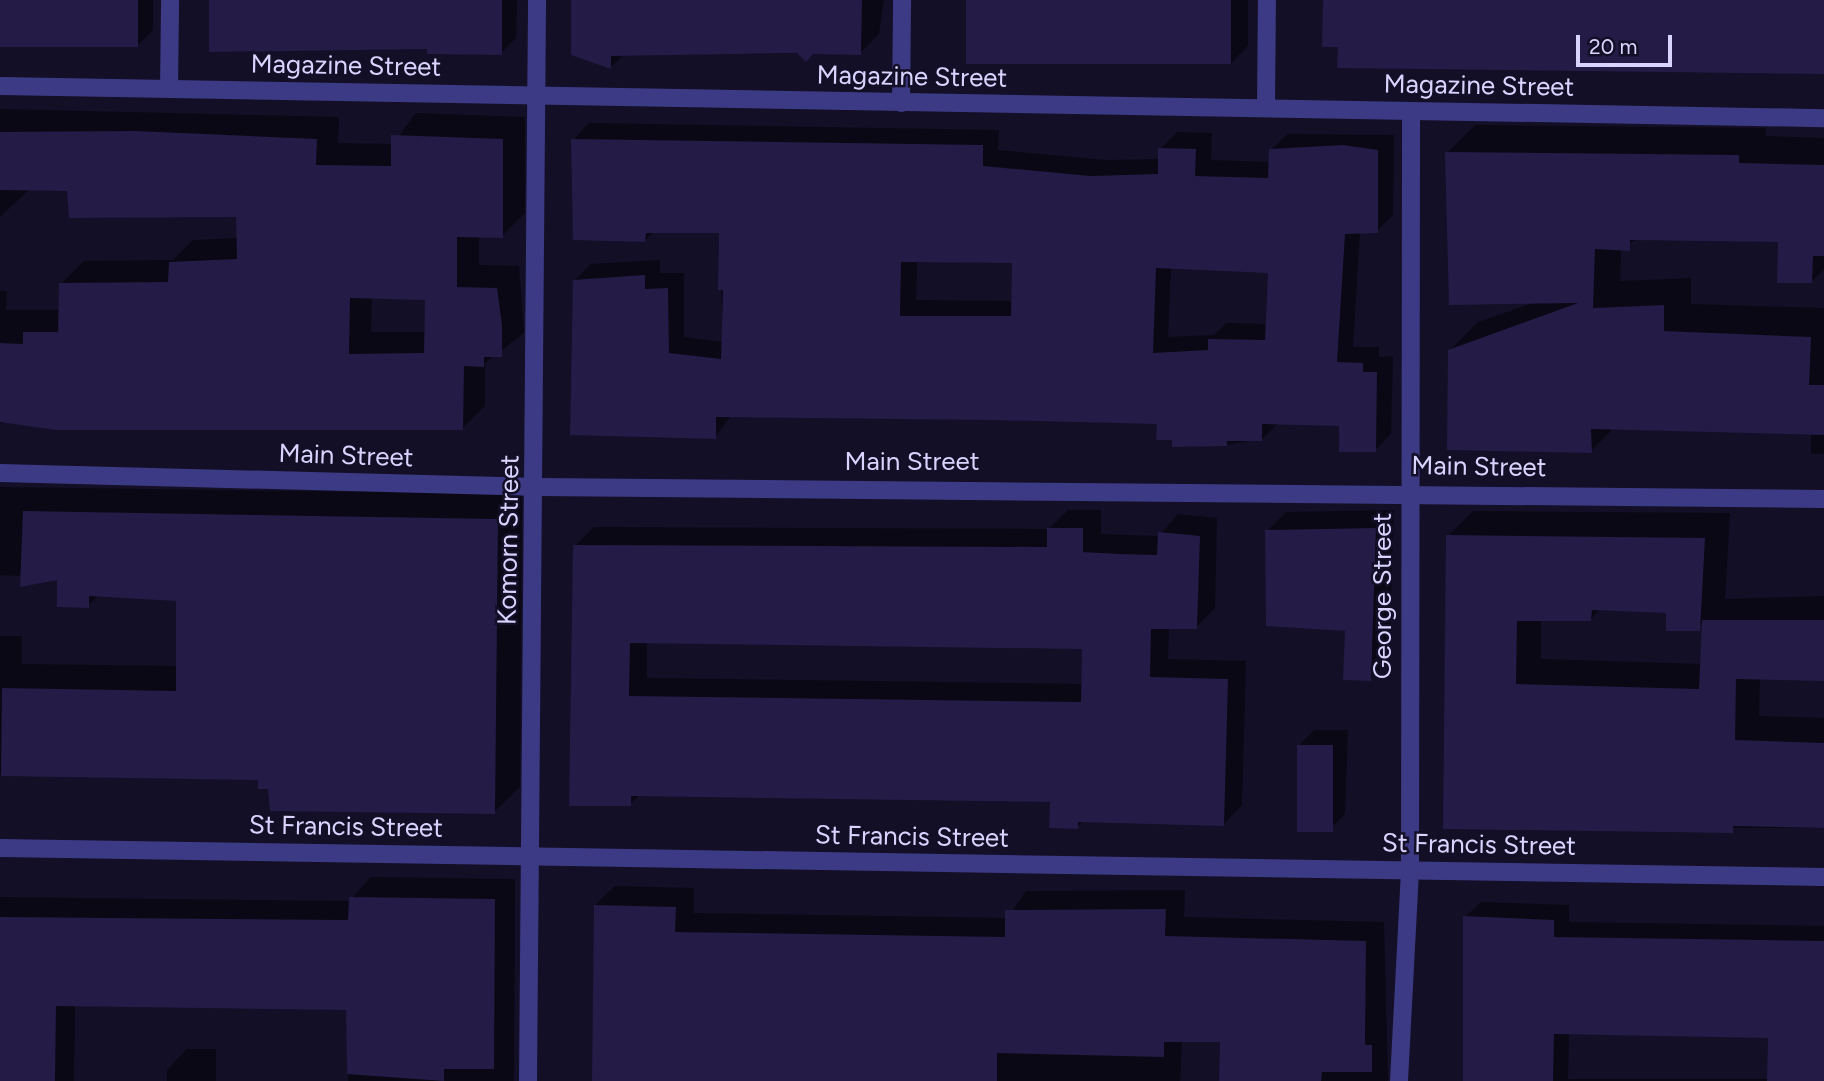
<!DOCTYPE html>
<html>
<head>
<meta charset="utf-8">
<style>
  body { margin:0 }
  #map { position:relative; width:1824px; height:1081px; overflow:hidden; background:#130f26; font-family:Figtree,sans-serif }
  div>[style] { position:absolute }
  .shadow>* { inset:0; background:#0007 }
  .building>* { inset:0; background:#241b47; transform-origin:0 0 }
  .street>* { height:18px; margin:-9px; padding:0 9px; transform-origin:9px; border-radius:9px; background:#3d3a85 }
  span { translate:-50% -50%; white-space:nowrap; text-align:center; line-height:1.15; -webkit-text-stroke:5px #130f26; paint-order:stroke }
  .street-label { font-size:26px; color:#d9d4ff }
  .scale { position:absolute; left:1576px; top:35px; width:96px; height:32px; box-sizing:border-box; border:4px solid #d9d4ff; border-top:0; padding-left:9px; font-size:21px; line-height:24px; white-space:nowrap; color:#d9d4ff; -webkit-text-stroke:5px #130f26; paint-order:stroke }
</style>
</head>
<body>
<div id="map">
  <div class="shadow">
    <div style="clip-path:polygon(0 0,153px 0,153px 30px,137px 46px,0 46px)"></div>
    <div style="clip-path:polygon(211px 0,517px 0,516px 38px,501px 53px,429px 47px)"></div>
    <div style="clip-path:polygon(574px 0,884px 0,879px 34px,860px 53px,624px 54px,611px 67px)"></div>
    <div style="clip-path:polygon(968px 0,1248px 0,1248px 46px,1231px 63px)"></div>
    <div style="clip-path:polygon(evenodd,0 109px,339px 117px,338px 143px,393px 144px,416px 113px,525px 117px,525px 213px,502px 236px,479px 235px,479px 265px,519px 266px,524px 333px,485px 363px,485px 406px,462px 429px,0 423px,0 291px,7px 291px,6px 310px,60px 310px,61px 284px,84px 261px,173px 260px,193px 240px,238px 238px,238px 215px,68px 190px,30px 189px,0 217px,0 109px,372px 297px,427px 298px,426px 332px,371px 332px,372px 297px)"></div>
    <div style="clip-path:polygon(evenodd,589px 123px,999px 130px,998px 150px,1107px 160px,1160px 159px,1160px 149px,1177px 132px,1212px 133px,1211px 160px,1270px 162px,1271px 150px,1287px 134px,1394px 135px,1393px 215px,1377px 231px,1360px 232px,1353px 347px,1379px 347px,1379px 357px,1393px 356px,1391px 434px,1375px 450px,1341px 425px,1278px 423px,1262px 439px,1226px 445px,1173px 438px,1158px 422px,732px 415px,715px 437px,575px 280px,591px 264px,660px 260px,660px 273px,684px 273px,684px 337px,723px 342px,720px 232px,654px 231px,645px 240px,573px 140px,589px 123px,917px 260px,1014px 261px,1013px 301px,916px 300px,917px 260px,589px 123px,1171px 267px,1269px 271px,1267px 324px,1226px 323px,1214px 335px,1168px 337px,1171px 267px)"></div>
    <div style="clip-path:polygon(1475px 125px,1766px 128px,1766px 136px,1824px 138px,1824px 269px,1812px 281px,1780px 241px,1641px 237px,1621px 248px,1620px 281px,1691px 278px,1691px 304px,1824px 308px,1824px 454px,1811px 454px,1811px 433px,1615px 427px,1591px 451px,1450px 350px,1478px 322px,1533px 303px,1447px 153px)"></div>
    <div style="clip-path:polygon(0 487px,522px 494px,520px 787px,494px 812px,270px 788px,260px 778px,0 774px,0 636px,22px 636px,22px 664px,178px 666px,178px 600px,99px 595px,88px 606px,59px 578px,0 575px)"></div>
    <div style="clip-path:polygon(evenodd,1068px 510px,1101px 510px,1101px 534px,1159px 536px,1178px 514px,1217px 518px,1215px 608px,1196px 627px,1169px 627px,1168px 659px,1246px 661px,1242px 805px,1224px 824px,1083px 821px,1077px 827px,1052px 800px,640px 795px,630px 804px,571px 804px,575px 546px,594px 527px,1049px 529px,1068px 510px,647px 641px,1084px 647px,1083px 684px,647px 678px,647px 641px)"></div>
    <div style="clip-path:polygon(1394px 510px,1389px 660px,1370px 679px,1346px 629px,1267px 531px,1286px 512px)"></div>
    <div style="clip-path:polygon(evenodd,1473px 511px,1730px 513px,1725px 599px,1824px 596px,1824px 679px,1760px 677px,1759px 716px,1824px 718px,1824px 828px,1445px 828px,1448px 536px,1473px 511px,1601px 608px,1668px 612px,1703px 625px,1702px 664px,1541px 659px,1541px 619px,1591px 619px,1601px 608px)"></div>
    <div style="clip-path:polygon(1314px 730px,1348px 730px,1345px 814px,1329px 830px,1299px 746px)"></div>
    <div style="clip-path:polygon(371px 877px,515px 879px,514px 1081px,348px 1081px,348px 1009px,75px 1005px,74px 1081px,0 1081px,0 897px,350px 901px)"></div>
    <div style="clip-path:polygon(615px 886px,694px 888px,694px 913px,1007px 918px,1026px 891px,1185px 890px,1184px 917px,1384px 922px,1388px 1081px,1221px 1081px,1221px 1041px,1182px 1040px,1180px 1081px,593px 1081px,595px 905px)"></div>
    <div style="clip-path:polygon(evenodd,1481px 902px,1569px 905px,1569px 922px,1824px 926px,1824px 1081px,1464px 1081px,1465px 917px,1481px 902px,1569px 1033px,1770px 1036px,1768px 1079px,1568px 1079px,1569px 1033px)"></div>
    <div style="clip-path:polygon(187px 1049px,216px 1049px,216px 1081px,167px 1081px,167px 1070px)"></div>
  </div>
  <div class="building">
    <div style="left:0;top:0;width:138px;height:47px"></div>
    <div style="clip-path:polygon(209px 0,502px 0,502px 55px,427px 54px,427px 49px,209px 52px)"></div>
    <div style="clip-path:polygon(571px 0,862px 0,861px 55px,813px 54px,806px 62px,797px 53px,611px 56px,611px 69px,571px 55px)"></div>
    <div style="left:966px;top:0;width:265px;height:64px"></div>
    <div style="clip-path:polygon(1323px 0,1824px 0,1824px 74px,1337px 68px,1338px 47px,1322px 47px)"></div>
    <div style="clip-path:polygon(evenodd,136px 131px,317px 139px,316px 165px,391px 166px,391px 135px,503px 139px,503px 238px,457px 237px,457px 287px,497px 288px,502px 325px,502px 357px,484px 357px,484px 367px,464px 366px,463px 430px,56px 430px,0 422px,0 343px,23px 344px,23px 332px,58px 332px,59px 283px,168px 282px,169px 262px,237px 259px,236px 217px,69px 218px,67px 191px,0 190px,0 132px,136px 131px,350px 298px,425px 300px,424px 353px,349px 354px,350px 298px)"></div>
    <div style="clip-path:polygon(evenodd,571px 139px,983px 145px,983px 166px,1090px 176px,1158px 174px,1158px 148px,1196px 149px,1195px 176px,1268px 178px,1269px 149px,1343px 145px,1378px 150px,1378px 233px,1345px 234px,1337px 362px,1363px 363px,1363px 372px,1377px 372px,1376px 452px,1339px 452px,1339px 426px,1262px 424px,1262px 441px,1227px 441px,1227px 446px,1172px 447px,1172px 440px,1156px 440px,1157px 424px,992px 420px,716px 417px,716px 439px,570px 435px,573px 280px,645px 275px,645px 289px,668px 288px,669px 353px,721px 359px,723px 290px,718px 290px,719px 233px,646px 233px,645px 242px,573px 240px,571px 139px,901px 262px,1012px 263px,1011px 316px,900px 316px,901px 262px,571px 139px,1156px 268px,1268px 273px,1265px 340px,1208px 339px,1208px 350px,1153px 353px,1156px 268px)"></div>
    <div style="clip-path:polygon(1445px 152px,1739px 155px,1739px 163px,1824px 165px,1824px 256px,1813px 256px,1812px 283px,1777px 283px,1778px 242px,1630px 240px,1630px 251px,1595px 249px,1593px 308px,1664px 305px,1664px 331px,1811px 337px,1809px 385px,1824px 385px,1824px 435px,1591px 429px,1592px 453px,1447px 450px,1448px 350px,1578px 303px,1449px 305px)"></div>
    <div style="clip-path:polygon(23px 511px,498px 519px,495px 814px,270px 811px,268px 789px,258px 789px,258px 780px,1px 776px,2px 688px,176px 691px,176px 601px,89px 596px,89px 608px,57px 607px,57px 580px,20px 587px)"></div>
    <div style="clip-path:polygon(evenodd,1047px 528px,1083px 528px,1083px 552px,1119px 554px,1157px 555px,1158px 532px,1200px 536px,1197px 629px,1151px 629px,1150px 677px,1228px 679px,1224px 826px,1078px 822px,1078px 829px,1049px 828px,1050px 802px,631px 796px,631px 806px,569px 806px,573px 545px,1047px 547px,1047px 528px,630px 643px,1082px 649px,1081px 702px,629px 696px,630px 643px)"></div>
    <div style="clip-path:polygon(1376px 528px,1371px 681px,1343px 680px,1345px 631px,1266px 626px,1265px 530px)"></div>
    <div style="clip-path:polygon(1446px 535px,1705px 538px,1700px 631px,1666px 631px,1666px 613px,1592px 610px,1591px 621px,1517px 621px,1516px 684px,1699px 689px,1702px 620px,1824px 620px,1824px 681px,1736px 679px,1735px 740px,1824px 743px,1824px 828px,1733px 826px,1733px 833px,1443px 829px)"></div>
    <div style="left:1297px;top:745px;width:36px;height:87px"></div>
    <div style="clip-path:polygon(349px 897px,495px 899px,494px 1069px,444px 1069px,444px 1081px,347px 1074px,346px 1010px,56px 1006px,55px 1081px,0 1081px,0 917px,348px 920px)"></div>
    <div style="clip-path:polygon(594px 905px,676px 907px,675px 932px,1005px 937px,1005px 910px,1166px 909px,1165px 936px,1366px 941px,1365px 1045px,1372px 1045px,1372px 1072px,1322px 1072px,1321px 1081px,1219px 1081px,1220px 1042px,1164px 1042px,1164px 1057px,997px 1053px,997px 1081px,592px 1081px)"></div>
    <div style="clip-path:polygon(1463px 916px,1554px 920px,1554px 937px,1824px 941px,1824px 1081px,1767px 1081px,1768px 1038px,1554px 1034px,1553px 1081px,1463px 1081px)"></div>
  </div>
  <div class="street">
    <div style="left:0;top:86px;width:1824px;rotate:1.01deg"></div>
    <div style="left:169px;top:88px;width:88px;rotate:-89.3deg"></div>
    <div style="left:901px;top:103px;width:103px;rotate:-89.4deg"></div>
    <div style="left:1266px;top:108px;width:108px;rotate:-89.5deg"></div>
    <div style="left:0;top:473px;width:538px;rotate:1.49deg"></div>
    <div style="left:538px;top:487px;width:1286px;rotate:0.53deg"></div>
    <div style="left:0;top:848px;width:1824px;rotate:0.91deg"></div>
    <div style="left:528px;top:1081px;width:1081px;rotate:-89.52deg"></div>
    <div style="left:1399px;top:1081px;width:212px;rotate:-87deg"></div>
    <div style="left:1410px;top:869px;width:758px;rotate:-89.92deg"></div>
  </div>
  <div class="street-label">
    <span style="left:346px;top:66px;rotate:1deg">Magazine Street</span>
    <span style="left:912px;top:77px;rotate:1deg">Magazine Street</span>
    <span style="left:1479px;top:86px;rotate:1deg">Magazine Street</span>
    <span style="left:346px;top:456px;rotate:2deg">Main Street</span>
    <span style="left:912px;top:462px">Main Street</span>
    <span style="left:1479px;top:467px;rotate:1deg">Main Street</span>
    <span style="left:509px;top:540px;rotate:-89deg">Komorn Street</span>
    <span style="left:1383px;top:596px;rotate:-90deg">George Street</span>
    <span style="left:346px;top:827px;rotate:1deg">St Francis Street</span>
    <span style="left:912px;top:837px;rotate:1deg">St Francis Street</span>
    <span style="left:1479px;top:845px;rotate:1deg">St Francis Street</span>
  </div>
  <div class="scale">20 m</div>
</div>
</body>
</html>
